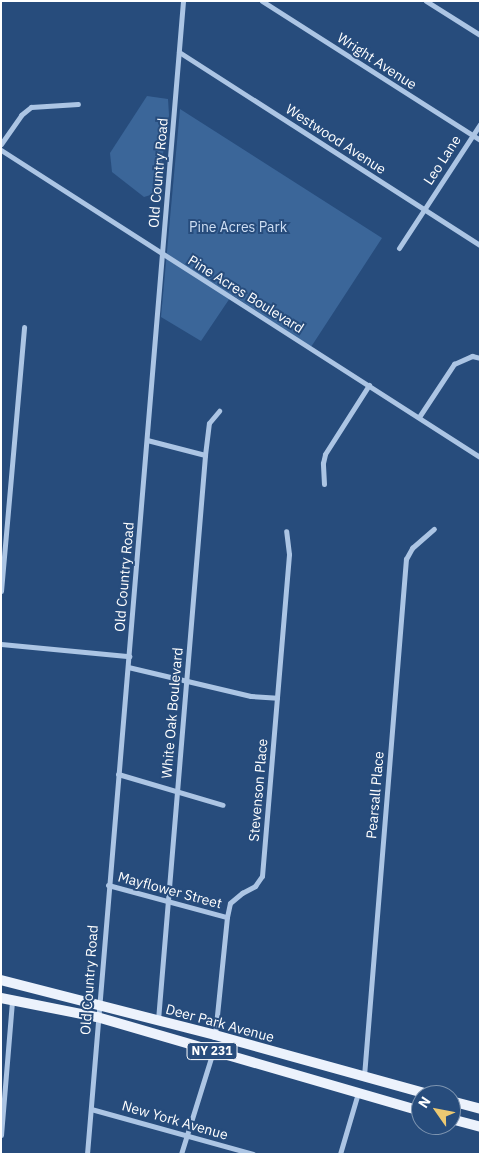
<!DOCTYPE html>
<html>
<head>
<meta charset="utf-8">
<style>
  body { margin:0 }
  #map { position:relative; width:481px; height:1155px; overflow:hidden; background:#274c7c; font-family:"IBM Plex Sans",sans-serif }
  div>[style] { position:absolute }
  .green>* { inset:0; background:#3b6699 }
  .minor>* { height:5px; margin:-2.5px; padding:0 2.5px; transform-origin:2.5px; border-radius:2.5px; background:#acc5e4 }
  .primary>* { height:10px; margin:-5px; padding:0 5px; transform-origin:5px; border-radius:5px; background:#ecf2fc }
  span { translate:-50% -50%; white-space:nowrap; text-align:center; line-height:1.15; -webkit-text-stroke:4px #274c7c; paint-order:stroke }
  .shield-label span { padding:1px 4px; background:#274c7c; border:1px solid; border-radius:4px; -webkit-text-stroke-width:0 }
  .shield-label { font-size:12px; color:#fff; font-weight:700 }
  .street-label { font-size:14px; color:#fff }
  .park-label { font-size:14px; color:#cfdff4 }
  .frame { position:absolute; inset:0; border:2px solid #fff; pointer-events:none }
  .north { position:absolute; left:411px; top:1085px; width:50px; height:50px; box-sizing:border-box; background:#274c7c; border:1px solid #7d94b0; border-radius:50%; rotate:303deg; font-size:14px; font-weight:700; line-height:20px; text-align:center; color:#fff }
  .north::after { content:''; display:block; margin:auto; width:18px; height:22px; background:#ecc972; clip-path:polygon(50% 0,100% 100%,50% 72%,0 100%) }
</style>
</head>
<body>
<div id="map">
  <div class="green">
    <div style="clip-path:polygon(147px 96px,168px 99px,169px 115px,157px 193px,144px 197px,112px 172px,110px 153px)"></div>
    <div style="clip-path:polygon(180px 109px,382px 238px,311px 347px,232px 295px,201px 341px,161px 317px)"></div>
  </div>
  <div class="minor">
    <div style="left:262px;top:1px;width:259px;rotate:32.5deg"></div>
    <div style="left:426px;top:1px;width:64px;rotate:32.2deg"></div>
    <div style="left:179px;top:52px;width:358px;rotate:32.7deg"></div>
    <div style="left:1px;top:144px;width:35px;rotate:-55deg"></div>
    <div style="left:21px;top:115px;width:13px;rotate:-39deg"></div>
    <div style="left:31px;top:107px;width:47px;rotate:-3.7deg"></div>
    <div style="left:1px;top:150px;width:569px;rotate:32.66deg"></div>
    <div style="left:399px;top:248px;width:148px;rotate:-56.8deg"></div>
    <div style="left:419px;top:417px;width:64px;rotate:-56.6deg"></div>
    <div style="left:454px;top:364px;width:20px;rotate:-24deg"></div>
    <div style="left:472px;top:356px;width:8px;rotate:14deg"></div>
    <div style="left:147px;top:440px;width:60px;rotate:14.5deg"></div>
    <div style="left:324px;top:484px;width:21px;rotate:-93deg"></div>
    <div style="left:323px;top:463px;width:9px;rotate:-77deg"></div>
    <div style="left:325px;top:454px;width:82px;rotate:-57.5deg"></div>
    <div style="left:1px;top:591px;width:265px;rotate:-85deg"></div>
    <div style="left:1px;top:644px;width:129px;rotate:5.4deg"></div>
    <div style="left:128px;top:667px;width:126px;rotate:13.3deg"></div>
    <div style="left:251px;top:696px;width:26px;rotate:4deg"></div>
    <div style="left:118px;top:774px;width:109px;rotate:16.4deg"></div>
    <div style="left:108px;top:885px;width:123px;rotate:15.1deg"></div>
    <div style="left:158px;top:1020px;width:567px;rotate:-85.24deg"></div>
    <div style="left:205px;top:455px;width:32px;rotate:-83deg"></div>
    <div style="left:209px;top:423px;width:16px;rotate:-50deg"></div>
    <div style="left:215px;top:1035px;width:119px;rotate:-84.2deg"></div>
    <div style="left:227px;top:917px;width:14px;rotate:-78deg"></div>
    <div style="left:230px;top:903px;width:16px;rotate:-40deg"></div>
    <div style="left:242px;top:893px;width:15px;rotate:-28deg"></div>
    <div style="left:255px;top:886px;width:12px;rotate:-55deg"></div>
    <div style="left:262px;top:876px;width:323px;rotate:-85.2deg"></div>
    <div style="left:289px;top:554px;width:23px;rotate:-97deg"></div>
    <div style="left:364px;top:1076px;width:519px;rotate:-85.36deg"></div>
    <div style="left:406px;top:559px;width:13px;rotate:-61deg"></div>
    <div style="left:412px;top:548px;width:29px;rotate:-41deg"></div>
    <div style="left:91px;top:1109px;width:168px;rotate:15.5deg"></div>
    <div style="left:1px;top:1135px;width:135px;rotate:-85.3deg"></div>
    <div style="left:87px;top:1154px;width:1157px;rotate:-85.24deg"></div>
    <div style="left:181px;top:1154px;width:108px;rotate:-72.7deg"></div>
    <div style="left:340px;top:1154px;width:64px;rotate:-73.6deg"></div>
  </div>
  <div class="primary">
    <div style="left:1px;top:980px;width:221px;rotate:14.4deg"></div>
    <div style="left:215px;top:1035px;width:224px;rotate:15.5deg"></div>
    <div style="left:1px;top:998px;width:98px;rotate:11.2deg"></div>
    <div style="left:97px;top:1017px;width:337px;rotate:16.2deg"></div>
    <div style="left:451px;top:1101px;width:30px;rotate:15deg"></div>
    <div style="left:451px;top:1119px;width:30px;rotate:15deg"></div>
  </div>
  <div class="shield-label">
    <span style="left:212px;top:1051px">NY 231</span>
  </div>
  <div class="street-label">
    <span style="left:377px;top:61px;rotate:33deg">Wright Avenue</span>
    <span style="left:336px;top:139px;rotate:33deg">Westwood Avenue</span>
    <span style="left:442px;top:160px;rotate:-57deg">Leo Lane</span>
    <span style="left:158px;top:173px;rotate:-85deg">Old Country Road</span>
    <span style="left:246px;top:294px;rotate:32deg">Pine Acres Boulevard</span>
    <span style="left:124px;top:577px;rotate:-85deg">Old Country Road</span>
    <span style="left:172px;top:713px;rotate:-85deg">White Oak Boulevard</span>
    <span style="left:258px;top:790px;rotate:-85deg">Stevenson Place</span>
    <span style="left:375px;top:795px;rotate:-85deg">Pearsall Place</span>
    <span style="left:170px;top:890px;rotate:15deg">Mayflower Street</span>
    <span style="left:89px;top:980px;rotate:-86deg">Old Country Road</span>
    <span style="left:220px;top:1023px;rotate:15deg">Deer Park Avenue</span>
    <span style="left:175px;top:1120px;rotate:16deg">New York Avenue</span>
  </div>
  <div class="park-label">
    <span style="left:238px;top:227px">Pine Acres Park</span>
  </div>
  <div class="frame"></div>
  <div class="north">N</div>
</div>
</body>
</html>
